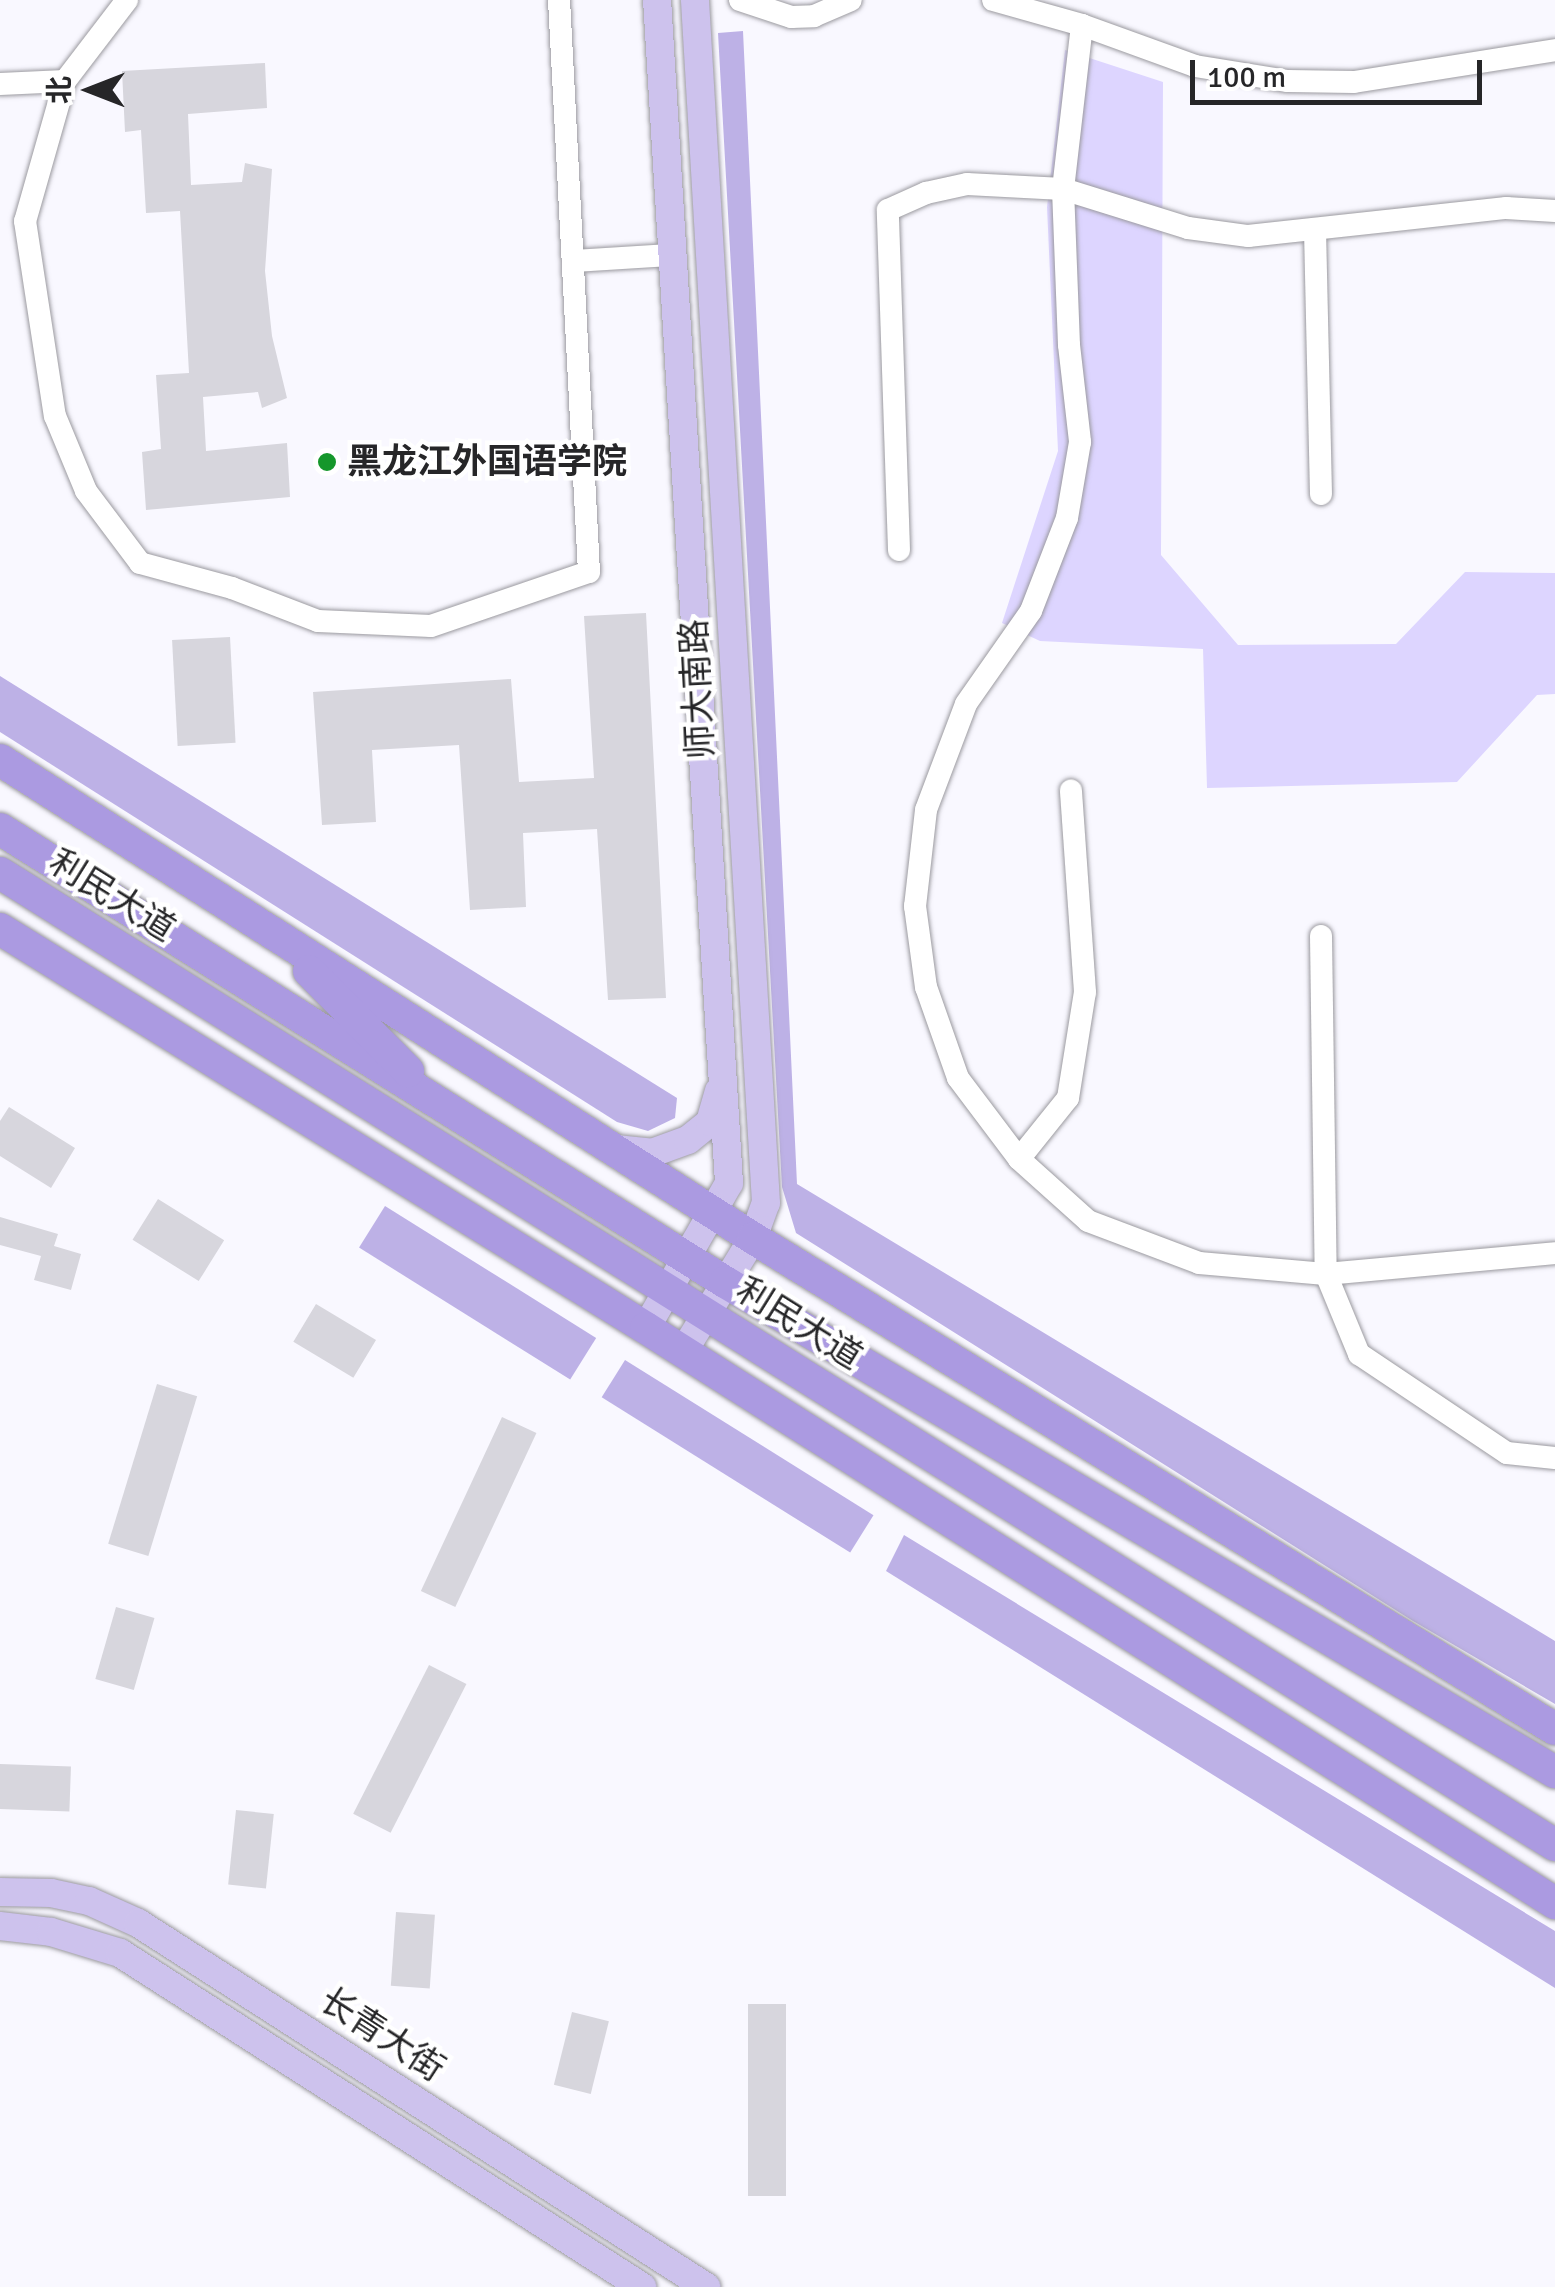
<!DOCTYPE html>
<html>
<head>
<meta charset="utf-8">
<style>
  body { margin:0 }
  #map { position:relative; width:1555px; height:2287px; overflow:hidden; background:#f9f8ff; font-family:Signika,"Noto Sans SC",sans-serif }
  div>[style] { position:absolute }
  .green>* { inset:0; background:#ddd5ff }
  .forest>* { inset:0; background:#bdb1e6; transform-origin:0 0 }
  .building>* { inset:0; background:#d7d6dd; transform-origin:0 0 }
  .roads { filter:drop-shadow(0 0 2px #9b9aa0) drop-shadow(0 0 2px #9b9aa0) }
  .minor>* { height:22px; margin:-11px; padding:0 11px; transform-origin:11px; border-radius:11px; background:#fff }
  .major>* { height:28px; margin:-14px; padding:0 14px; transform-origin:14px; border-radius:14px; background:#cdc2ed }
  .highway>* { height:32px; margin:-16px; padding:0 16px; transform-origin:16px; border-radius:16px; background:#ab9ae1 }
  .dots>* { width:28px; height:28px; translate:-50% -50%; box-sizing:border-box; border:5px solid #fff; border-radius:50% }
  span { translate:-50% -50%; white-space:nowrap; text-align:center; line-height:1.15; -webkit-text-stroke:9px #fff; paint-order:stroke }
  .poi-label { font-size:35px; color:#262628; font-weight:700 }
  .left { translate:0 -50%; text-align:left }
  .street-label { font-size:35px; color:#262628 }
  .north { position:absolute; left:40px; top:40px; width:100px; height:100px; -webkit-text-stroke:8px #fff; paint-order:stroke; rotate:270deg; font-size:28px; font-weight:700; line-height:40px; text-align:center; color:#262628 }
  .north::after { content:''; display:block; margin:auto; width:35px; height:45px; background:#262628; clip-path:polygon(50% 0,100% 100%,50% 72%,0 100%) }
  .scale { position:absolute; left:1190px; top:60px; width:292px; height:45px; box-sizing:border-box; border:5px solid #262628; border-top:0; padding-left:12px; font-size:30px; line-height:35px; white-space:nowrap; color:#262628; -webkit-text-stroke:8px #fff; paint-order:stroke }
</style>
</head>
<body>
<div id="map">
  <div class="green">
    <div style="clip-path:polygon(1065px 50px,1163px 82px,1161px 555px,1238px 645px,1396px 644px,1465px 572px,1555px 573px,1555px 694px,1537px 695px,1457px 782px,1207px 788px,1203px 649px,1040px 641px,1002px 623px,1058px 451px,1047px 207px)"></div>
  </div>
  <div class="forest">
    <div style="clip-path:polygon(743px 31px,797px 1184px,1555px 1641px,1555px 1704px,1413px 1621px,796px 1233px,782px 1187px,718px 33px)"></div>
    <div style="clip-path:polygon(0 676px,677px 1098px,675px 1118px,648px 1131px,617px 1122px,0 732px)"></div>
    <div style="left:385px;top:1206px;width:249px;height:49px;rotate:32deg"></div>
    <div style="left:625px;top:1360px;width:293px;height:44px;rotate:32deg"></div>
    <div style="clip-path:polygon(904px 1535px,1555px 1931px,1555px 1988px,886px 1571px)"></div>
  </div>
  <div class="building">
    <div style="clip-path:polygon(265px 63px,267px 108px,188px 114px,191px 185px,242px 182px,245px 163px,272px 169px,265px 271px,272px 336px,287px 398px,262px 408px,258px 392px,203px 397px,206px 451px,287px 443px,290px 497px,146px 510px,142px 452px,161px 449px,156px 375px,189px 373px,180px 211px,146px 213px,141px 130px,125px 132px,122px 71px)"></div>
    <div style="clip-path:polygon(646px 613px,666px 998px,608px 1000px,597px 829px,523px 833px,526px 907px,470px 910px,459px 745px,372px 750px,376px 822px,322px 825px,313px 692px,511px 679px,519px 782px,594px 778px,584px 616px)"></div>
    <div style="left:230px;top:637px;width:106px;height:58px;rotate:87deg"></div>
    <div style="clip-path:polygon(9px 1107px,75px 1148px,51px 1188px,0 1156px,0 1121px)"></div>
    <div style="left:158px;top:1199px;width:78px;height:48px;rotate:32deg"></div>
    <div style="clip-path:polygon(0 1217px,58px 1234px,54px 1246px,81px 1254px,71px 1290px,34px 1280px,41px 1256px,0 1245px)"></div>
    <div style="left:316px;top:1304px;width:70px;height:44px;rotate:31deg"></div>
    <div style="left:157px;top:1384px;width:42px;height:167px;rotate:17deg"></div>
    <div style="left:502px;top:1417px;width:38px;height:192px;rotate:25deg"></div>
    <div style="left:116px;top:1607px;width:40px;height:75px;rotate:16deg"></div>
    <div style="left:429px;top:1665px;width:42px;height:167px;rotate:27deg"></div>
    <div style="left:0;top:1764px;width:71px;height:45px;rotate:2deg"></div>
    <div style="left:236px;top:1810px;width:38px;height:75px;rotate:6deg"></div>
    <div style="left:396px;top:1912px;width:39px;height:74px;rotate:4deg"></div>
    <div style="left:748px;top:2004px;width:38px;height:192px"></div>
    <div style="left:572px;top:2012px;width:38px;height:75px;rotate:14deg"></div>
  </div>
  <div class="roads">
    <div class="minor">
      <div style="left:127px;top:0;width:102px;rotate:127.4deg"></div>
      <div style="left:65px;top:81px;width:146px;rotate:105.9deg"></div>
      <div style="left:25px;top:221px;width:197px;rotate:81.3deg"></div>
      <div style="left:55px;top:416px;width:81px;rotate:67.5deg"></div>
      <div style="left:86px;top:491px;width:90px;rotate:53.1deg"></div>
      <div style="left:140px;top:563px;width:95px;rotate:15.2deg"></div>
      <div style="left:232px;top:588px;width:92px;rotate:21deg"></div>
      <div style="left:318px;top:621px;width:113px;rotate:2.5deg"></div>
      <div style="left:431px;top:626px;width:167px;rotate:-18.9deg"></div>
      <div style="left:589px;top:572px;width:573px;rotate:-93deg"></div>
      <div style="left:740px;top:0;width:54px;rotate:18.4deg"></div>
      <div style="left:791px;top:17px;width:23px;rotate:-2deg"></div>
      <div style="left:814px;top:16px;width:40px;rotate:-23.4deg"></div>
      <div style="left:993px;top:0;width:92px;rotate:15.7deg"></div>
      <div style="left:1082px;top:25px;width:120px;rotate:19.9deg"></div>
      <div style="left:1195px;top:66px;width:94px;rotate:9.2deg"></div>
      <div style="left:1288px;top:81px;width:66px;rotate:0.9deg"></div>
      <div style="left:1354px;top:82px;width:204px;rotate:-9deg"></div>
      <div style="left:1082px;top:25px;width:165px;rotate:96.6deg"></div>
      <div style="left:1063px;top:189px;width:156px;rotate:87.8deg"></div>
      <div style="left:1069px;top:345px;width:98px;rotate:83.5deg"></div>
      <div style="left:1080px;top:442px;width:77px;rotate:99.7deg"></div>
      <div style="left:1067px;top:518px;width:100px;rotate:111.2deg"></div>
      <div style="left:1031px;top:611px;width:113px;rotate:125deg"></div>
      <div style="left:966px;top:704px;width:113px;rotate:110.7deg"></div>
      <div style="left:926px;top:810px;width:97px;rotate:96.5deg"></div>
      <div style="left:915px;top:906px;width:82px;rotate:82.3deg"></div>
      <div style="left:926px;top:987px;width:96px;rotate:70.6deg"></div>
      <div style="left:958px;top:1078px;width:101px;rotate:53deg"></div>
      <div style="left:1019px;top:1159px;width:93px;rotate:41.9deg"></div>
      <div style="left:1088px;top:1221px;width:119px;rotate:20.7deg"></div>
      <div style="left:1199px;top:1263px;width:127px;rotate:5deg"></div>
      <div style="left:1326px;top:1274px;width:230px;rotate:-5.2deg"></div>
      <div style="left:0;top:84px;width:65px;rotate:-2.6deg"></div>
      <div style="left:1315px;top:230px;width:264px;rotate:88.7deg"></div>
      <div style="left:573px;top:261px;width:98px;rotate:-3.5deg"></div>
      <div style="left:899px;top:550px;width:340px;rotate:-91.9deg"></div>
      <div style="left:888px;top:210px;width:42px;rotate:-24.1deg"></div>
      <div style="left:926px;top:193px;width:42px;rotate:-12.4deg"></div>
      <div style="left:967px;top:184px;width:96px;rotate:3deg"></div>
      <div style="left:1063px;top:189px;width:131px;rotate:17.3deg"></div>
      <div style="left:1188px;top:228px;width:61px;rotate:7.6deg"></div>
      <div style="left:1248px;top:236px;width:260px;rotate:-6.2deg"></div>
      <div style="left:1506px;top:208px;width:49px;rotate:3.5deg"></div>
      <div style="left:1321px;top:936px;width:338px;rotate:89.2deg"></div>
      <div style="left:1326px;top:1274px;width:87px;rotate:67.6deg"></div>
      <div style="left:1359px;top:1354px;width:178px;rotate:33.8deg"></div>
      <div style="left:1507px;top:1453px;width:48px;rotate:5.9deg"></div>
      <div style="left:1019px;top:1159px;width:78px;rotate:-51.2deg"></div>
      <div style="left:1068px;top:1098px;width:107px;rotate:-80.9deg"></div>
      <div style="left:1085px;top:992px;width:202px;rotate:-94deg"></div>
    </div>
    <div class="major">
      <div style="left:616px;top:1149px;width:36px;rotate:6deg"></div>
      <div style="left:652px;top:1153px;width:38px;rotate:-20deg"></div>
      <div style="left:688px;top:1140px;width:28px;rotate:-39deg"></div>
      <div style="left:710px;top:1122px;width:32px;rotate:-74deg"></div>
      <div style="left:646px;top:1328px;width:167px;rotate:-60.2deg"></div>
      <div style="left:729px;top:1183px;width:1185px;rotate:-93.48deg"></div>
      <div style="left:683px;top:1352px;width:134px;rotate:-58.4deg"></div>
      <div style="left:753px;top:1238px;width:37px;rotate:-70deg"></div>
      <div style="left:766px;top:1203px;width:1205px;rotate:-93.38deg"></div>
      <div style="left:0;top:1892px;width:51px;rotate:1.1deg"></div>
      <div style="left:51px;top:1893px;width:39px;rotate:12deg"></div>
      <div style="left:89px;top:1901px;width:54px;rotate:24.2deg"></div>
      <div style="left:138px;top:1923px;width:675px;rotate:32.65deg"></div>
      <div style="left:0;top:1926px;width:51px;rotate:6.7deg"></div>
      <div style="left:51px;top:1932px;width:72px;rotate:16.9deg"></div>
      <div style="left:120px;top:1953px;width:620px;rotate:32.61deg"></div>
    </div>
    <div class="highway">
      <div style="left:0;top:760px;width:892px;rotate:32.41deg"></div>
      <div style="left:753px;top:1238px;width:940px;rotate:31.48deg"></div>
      <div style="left:0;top:829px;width:855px;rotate:32deg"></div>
      <div style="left:725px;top:1282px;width:964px;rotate:30.56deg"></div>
      <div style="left:0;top:873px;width:1834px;rotate:32.01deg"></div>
      <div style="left:0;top:929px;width:759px;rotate:31.7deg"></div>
      <div style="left:646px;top:1328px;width:1076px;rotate:32.32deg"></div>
      <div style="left:309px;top:971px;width:141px;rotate:45.3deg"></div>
    </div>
  </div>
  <div class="dots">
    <div style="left:327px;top:462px;background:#15972b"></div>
  </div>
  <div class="poi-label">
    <span class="left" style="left:347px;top:462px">黑龙江外国语学院</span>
  </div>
  <div class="street-label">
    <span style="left:698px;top:689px;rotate:-93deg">师大南路</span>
    <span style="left:112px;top:896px;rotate:32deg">利民大道</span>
    <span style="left:799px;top:1324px;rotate:32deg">利民大道</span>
    <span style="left:382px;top:2035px;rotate:33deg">长青大街</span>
  </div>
  <div class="north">北</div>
  <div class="scale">100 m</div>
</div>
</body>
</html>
